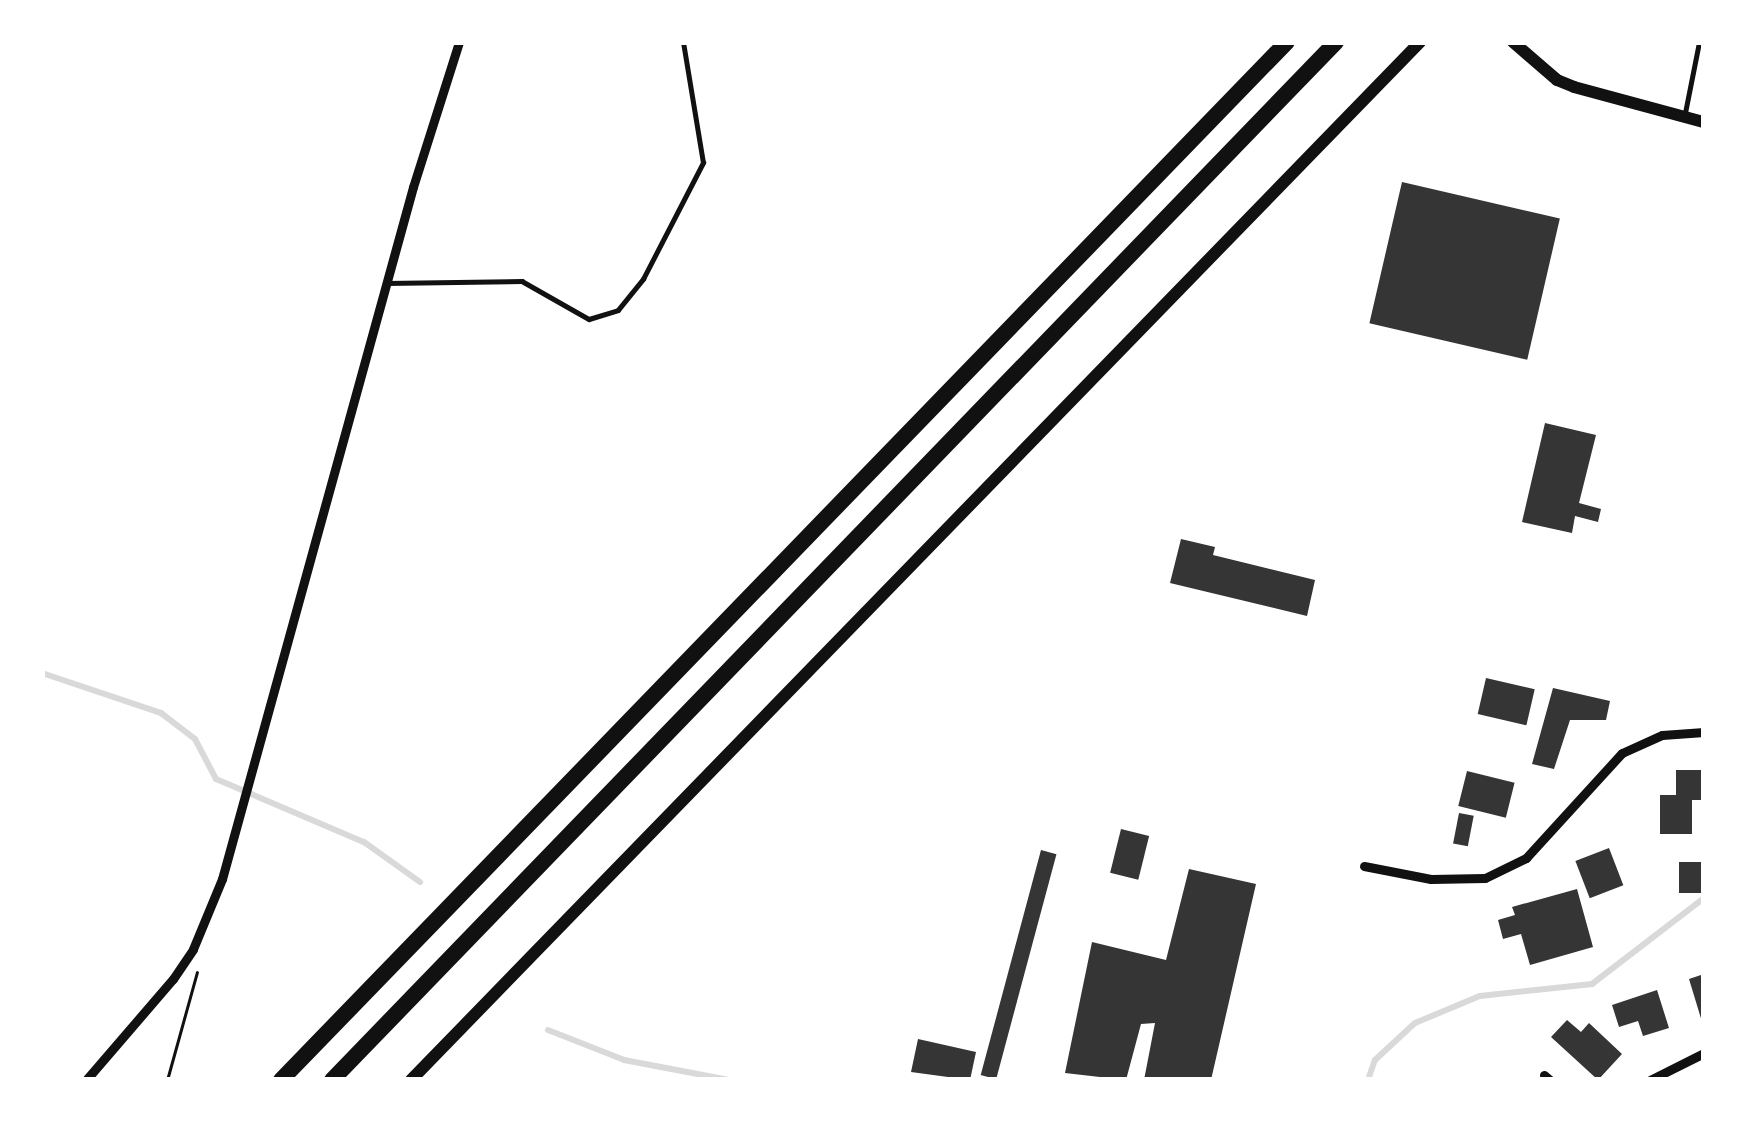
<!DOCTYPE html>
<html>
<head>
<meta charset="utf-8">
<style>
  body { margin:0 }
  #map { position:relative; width:1746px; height:1122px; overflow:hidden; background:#fff; font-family:"Open Sans",sans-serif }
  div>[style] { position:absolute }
  .stream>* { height:6px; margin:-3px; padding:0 3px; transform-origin:3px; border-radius:3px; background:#d9d9d9 }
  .building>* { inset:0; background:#353535; transform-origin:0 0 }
  .path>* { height:3px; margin:-1.5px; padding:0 1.5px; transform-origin:1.5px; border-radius:1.5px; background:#111 }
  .service>* { height:4.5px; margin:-2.25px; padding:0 2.25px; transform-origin:2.25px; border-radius:2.25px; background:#111 }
  .minor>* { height:9px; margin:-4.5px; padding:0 4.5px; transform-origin:4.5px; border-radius:4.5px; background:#111 }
  .tertiary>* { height:12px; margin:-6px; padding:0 6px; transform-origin:6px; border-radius:6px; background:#111 }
  .motorway>* { height:16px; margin:-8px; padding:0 8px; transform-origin:8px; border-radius:8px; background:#111 }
  span { translate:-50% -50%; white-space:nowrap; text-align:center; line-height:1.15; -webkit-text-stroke:12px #fff; paint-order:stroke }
  .frame { position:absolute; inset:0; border:45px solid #fff; pointer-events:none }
</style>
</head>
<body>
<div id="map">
  <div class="stream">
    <div style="left:42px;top:673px;width:126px;rotate:18.6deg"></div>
    <div style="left:161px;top:713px;width:43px;rotate:37.4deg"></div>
    <div style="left:195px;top:739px;width:45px;rotate:62.3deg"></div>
    <div style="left:216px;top:779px;width:161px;rotate:23.1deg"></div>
    <div style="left:364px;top:842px;width:69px;rotate:35.5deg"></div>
    <div style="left:548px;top:1030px;width:82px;rotate:21.5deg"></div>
    <div style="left:624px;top:1060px;width:107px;rotate:10.8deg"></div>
    <div style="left:1368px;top:1080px;width:21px;rotate:-71deg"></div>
    <div style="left:1375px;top:1060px;width:54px;rotate:-42.8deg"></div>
    <div style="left:1415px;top:1023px;width:70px;rotate:-22.6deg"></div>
    <div style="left:1480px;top:996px;width:113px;rotate:-6.1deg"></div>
    <div style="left:1592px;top:984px;width:141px;rotate:-37.5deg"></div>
  </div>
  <div class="building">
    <div style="left:1402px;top:182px;width:162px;height:145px;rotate:13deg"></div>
    <div style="clip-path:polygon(1545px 423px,1596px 435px,1579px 503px,1601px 509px,1598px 522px,1575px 516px,1572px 533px,1522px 522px)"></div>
    <div style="clip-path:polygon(1181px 539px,1215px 547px,1213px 555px,1315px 580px,1307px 616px,1170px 583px)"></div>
    <div style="left:1486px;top:678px;width:50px;height:37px;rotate:13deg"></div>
    <div style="clip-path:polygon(1553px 688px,1610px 701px,1606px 720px,1570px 720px,1554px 769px,1532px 764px)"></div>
    <div style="clip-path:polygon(1676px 770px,1704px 770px,1704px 800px,1692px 800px,1692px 834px,1660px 834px,1660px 795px,1676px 795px)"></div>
    <div style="left:1467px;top:771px;width:49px;height:36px;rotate:14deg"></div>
    <div style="left:1459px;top:813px;width:15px;height:31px;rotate:11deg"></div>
    <div style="left:1121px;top:829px;width:29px;height:45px;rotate:14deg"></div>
    <div style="left:1609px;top:848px;width:40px;height:36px;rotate:69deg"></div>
    <div style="left:1041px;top:850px;width:16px;height:233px;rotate:15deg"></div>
    <div style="left:1679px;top:862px;width:25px;height:31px"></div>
    <div style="clip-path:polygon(1189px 869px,1256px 884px,1211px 1080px,1144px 1080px,1155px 1023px,1141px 1024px,1126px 1080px,1065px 1073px,1092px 942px,1166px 960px)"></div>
    <div style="clip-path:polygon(1577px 889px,1593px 947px,1530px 965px,1521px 934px,1503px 939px,1498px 920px,1515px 915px,1512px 907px)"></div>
    <div style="clip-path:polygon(1704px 974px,1704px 1024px,1703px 1025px,1689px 979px)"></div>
    <div style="clip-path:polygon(1657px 990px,1669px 1028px,1643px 1036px,1638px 1021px,1619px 1027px,1612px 1005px)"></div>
    <div style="clip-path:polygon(1567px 1020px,1581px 1032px,1589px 1023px,1622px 1054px,1598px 1080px,1551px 1037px)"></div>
    <div style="clip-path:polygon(918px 1039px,976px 1052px,970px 1080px,911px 1072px)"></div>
  </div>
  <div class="path">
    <div style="left:167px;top:1080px;width:112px;rotate:-74.5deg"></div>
  </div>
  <div class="service">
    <div style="left:1685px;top:113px;width:72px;rotate:-78.8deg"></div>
    <div style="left:386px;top:283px;width:136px;rotate:-0.8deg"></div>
    <div style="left:522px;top:281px;width:77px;rotate:29.6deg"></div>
    <div style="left:589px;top:319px;width:30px;rotate:-17deg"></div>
    <div style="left:618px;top:310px;width:40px;rotate:-51deg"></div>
    <div style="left:643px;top:279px;width:131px;rotate:-62.7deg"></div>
    <div style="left:703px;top:163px;width:123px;rotate:-99.4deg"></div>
  </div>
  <div class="minor">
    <div style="left:1364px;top:866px;width:68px;rotate:11deg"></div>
    <div style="left:1431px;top:879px;width:54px;rotate:-1.1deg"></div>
    <div style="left:1485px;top:878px;width:46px;rotate:-26deg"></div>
    <div style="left:1526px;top:858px;width:142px;rotate:-47.6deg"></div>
    <div style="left:1622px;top:753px;width:44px;rotate:-24.2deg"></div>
    <div style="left:1662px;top:735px;width:42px;rotate:-4.1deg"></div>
    <div style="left:1544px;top:1075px;width:8px;rotate:40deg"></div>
    <div style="left:86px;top:1080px;width:133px;rotate:-49.3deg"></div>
    <div style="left:173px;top:979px;width:36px;rotate:-56deg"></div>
    <div style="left:193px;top:949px;width:76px;rotate:-67.5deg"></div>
    <div style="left:222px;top:879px;width:718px;rotate:-74.57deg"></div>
    <div style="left:413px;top:187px;width:152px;rotate:-72.4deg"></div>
    <div style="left:1650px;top:1080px;width:60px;rotate:-26.6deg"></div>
  </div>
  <div class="tertiary">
    <div style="left:1513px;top:42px;width:58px;rotate:40.8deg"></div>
    <div style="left:1557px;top:80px;width:18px;rotate:22deg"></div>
    <div style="left:1574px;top:87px;width:135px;rotate:15.1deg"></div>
    <div style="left:411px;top:1080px;width:1448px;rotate:-45.81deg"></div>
  </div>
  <div class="motorway">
    <div style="left:281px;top:1080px;width:1446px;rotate:-45.9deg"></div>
    <div style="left:332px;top:1080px;width:1444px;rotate:-45.95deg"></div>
  </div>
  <div class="frame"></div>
</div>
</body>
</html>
